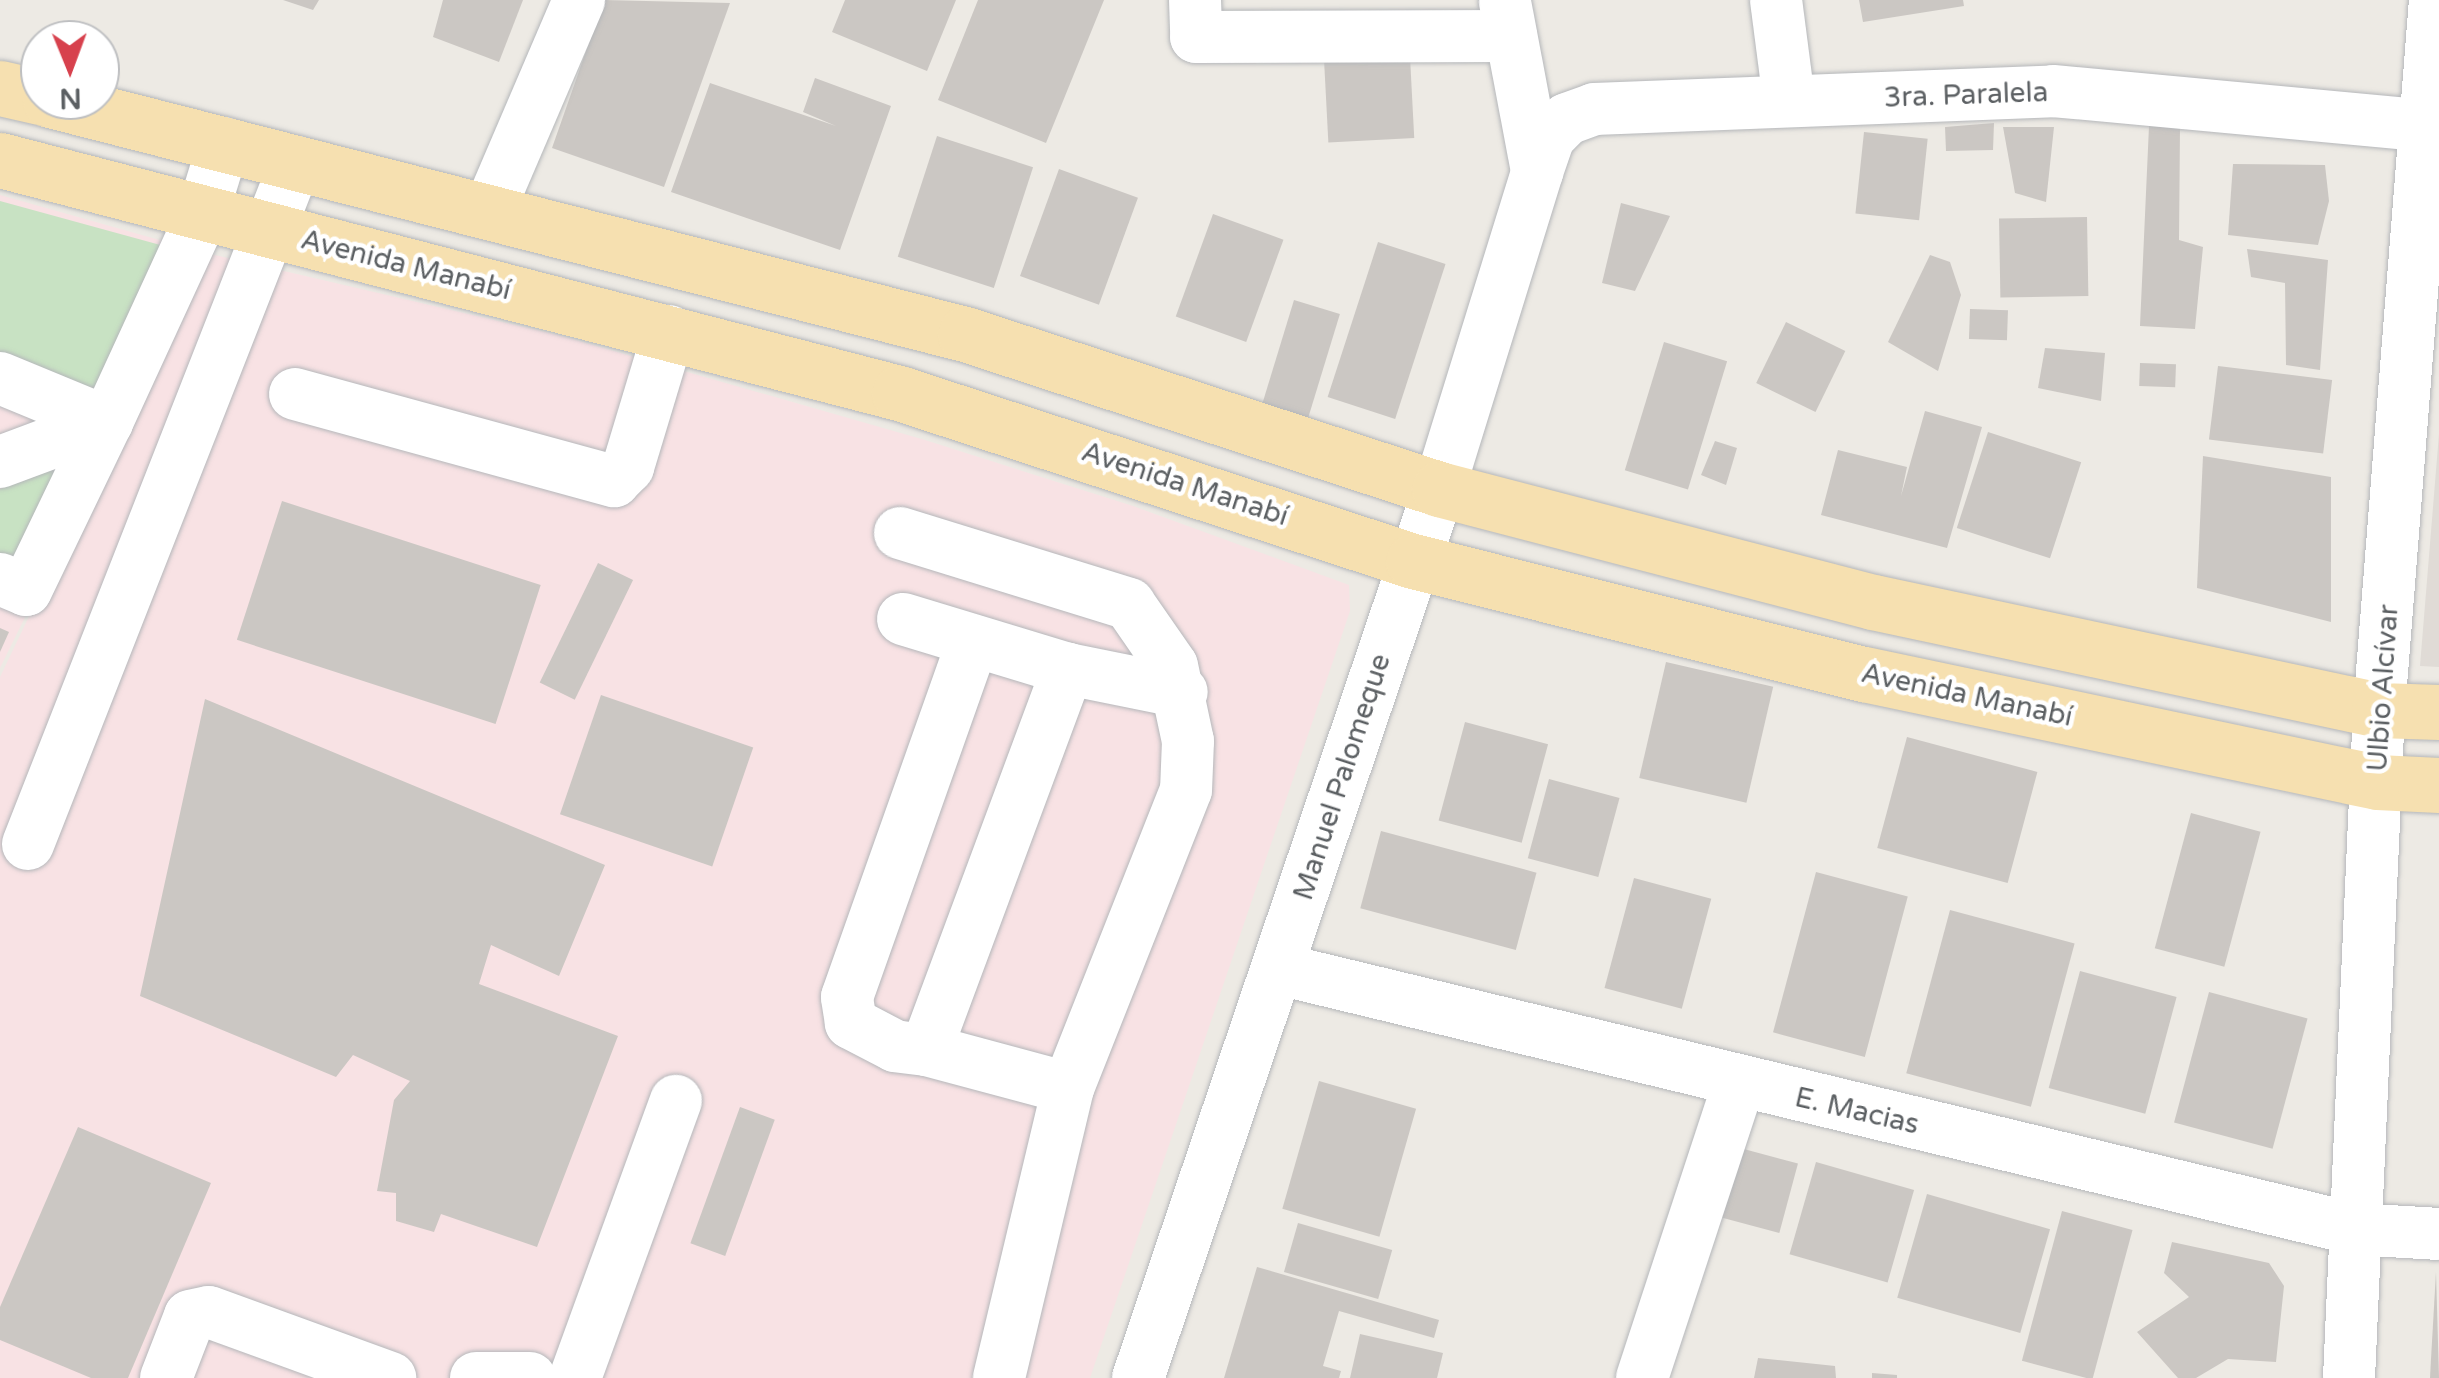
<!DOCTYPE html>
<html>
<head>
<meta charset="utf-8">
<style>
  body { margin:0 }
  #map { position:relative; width:2439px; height:1378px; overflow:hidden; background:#edeae4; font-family:"Varela Round",sans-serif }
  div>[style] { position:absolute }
  .education>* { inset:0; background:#e0dbd6 }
  .medical>* { inset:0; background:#f8e2e4 }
  .green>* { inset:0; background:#c8e2c3 }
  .building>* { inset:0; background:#cbc7c3; transform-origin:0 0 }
  .roads { filter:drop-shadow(0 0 2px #b5b7ba) drop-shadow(0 0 2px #b5b7ba) }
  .minor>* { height:52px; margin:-26px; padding:0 26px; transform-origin:26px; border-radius:26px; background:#fff }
  .major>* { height:55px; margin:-27.5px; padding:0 27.5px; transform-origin:27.5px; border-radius:27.5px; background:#f6e0b0 }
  span { translate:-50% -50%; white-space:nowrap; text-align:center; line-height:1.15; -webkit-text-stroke:9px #fff; paint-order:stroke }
  .street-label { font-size:28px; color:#5c6063 }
  .north { position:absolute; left:20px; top:20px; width:100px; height:100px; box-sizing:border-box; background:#fff; border:2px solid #bebfc1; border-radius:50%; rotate:179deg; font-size:28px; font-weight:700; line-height:40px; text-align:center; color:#5c6063 }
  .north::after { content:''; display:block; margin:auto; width:35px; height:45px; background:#d7414d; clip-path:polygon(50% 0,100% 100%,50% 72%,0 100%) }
</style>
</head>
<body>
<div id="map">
  <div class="education">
    <div style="clip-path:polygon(2439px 434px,2439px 667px,2420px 666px)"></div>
  </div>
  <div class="medical">
    <div style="clip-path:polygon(0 195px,202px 252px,558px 335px,925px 440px,1133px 506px,1349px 585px,1350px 611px,1090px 1378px,0 1378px,0 677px,158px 347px,0 668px)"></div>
  </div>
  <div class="green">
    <div style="clip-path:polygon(0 201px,164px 246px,89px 400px,0 363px)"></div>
    <div style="clip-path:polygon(68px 460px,19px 573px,0 565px,0 489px)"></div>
  </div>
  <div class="building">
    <div style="clip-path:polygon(283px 0,319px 0,313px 10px)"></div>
    <div style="clip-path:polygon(443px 0,523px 0,499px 62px,433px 37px)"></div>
    <div style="clip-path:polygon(604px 0,730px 3px,664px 187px,552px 148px)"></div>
    <div style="clip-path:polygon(845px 0,956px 0,927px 71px,832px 32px)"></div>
    <div style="clip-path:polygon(978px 0,1104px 0,1046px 143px,938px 100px)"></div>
    <div style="clip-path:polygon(1859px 0,1963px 0,1964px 6px,1863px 22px)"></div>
    <div style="left:1410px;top:57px;width:81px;height:86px;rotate:87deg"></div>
    <div style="clip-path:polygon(815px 78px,891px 106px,840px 250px,671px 192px,710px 83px,836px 126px,803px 112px)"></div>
    <div style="clip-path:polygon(1994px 123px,1993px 150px,1946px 151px,1945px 127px)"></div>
    <div style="clip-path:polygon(2149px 126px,2180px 128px,2179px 240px,2203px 247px,2195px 329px,2140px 326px)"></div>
    <div style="clip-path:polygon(2003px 127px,2054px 127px,2046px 202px,2015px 193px)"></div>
    <div style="left:1864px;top:132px;width:64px;height:82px;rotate:6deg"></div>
    <div style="left:937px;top:136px;width:101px;height:127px;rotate:18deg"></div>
    <div style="clip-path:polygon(2233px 164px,2325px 165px,2329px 201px,2318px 245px,2228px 235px)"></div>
    <div style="left:1059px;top:169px;width:84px;height:114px;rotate:20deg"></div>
    <div style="clip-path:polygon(1621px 203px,1670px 216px,1635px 291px,1602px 283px)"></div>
    <div style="left:1213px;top:214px;width:75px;height:109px;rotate:20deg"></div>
    <div style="left:2087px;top:217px;width:79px;height:88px;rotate:89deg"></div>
    <div style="left:1378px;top:242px;width:71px;height:163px;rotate:18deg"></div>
    <div style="clip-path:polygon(2247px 249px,2328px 260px,2320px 370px,2286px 365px,2285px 283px,2251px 277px)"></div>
    <div style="clip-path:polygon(1930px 255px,1950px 262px,1961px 295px,1938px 371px,1888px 342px)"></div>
    <div style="left:1294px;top:300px;width:48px;height:110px;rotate:17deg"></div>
    <div style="left:1970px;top:309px;width:38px;height:30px;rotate:2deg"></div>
    <div style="left:1786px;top:322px;width:66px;height:68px;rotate:26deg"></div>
    <div style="left:1664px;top:342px;width:66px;height:134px;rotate:17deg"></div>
    <div style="clip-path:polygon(2045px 348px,2105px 353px,2101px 401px,2038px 388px)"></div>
    <div style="left:2140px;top:363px;width:36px;height:23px;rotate:2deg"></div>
    <div style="left:2218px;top:366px;width:115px;height:74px;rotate:7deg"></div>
    <div style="clip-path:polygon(1925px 411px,1982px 427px,1947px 548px,1821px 515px,1838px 450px,1907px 467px,1901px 496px)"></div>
    <div style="left:1988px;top:432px;width:98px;height:101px;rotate:18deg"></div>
    <div style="clip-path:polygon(1715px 441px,1737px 448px,1726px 485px,1701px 475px)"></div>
    <div style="clip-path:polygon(2203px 456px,2331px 477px,2331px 622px,2197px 588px)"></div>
    <div style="left:282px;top:501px;width:272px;height:146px;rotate:18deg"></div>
    <div style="left:598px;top:563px;width:39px;height:133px;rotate:26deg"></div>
    <div style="clip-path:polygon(0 628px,9px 632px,0 652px)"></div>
    <div style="left:1666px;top:662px;width:110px;height:119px;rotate:13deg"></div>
    <div style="left:601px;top:695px;width:161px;height:126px;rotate:19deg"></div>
    <div style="clip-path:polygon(205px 699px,605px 865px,559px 976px,491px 945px,479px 984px,618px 1036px,537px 1247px,441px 1214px,434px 1232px,396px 1221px,396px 1193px,377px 1191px,394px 1100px,410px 1081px,353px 1055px,336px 1077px,140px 996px)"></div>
    <div style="left:1465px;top:722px;width:86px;height:102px;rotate:15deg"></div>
    <div style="left:1907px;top:737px;width:135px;height:115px;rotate:15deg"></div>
    <div style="left:1549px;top:779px;width:73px;height:82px;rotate:15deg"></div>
    <div style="left:2191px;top:813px;width:72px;height:140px;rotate:15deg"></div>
    <div style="left:1381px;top:831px;width:161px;height:80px;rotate:15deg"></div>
    <div style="left:1816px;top:872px;width:95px;height:166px;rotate:15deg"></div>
    <div style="left:1634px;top:878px;width:80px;height:114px;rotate:15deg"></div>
    <div style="left:1950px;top:910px;width:129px;height:169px;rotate:15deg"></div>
    <div style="left:2080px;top:971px;width:100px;height:121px;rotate:15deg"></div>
    <div style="left:2209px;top:992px;width:102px;height:135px;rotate:15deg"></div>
    <div style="left:1319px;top:1081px;width:101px;height:133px;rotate:16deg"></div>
    <div style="left:740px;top:1107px;width:37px;height:145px;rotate:20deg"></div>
    <div style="clip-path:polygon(78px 1127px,211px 1183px,128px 1378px,91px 1378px,0 1340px,0 1307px)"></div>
    <div style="left:1740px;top:1148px;width:60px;height:72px;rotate:15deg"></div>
    <div style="left:1816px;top:1162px;width:102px;height:96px;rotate:16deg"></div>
    <div style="left:1927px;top:1194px;width:128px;height:108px;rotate:16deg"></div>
    <div style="left:2062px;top:1211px;width:73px;height:155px;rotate:15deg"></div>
    <div style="left:1298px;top:1223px;width:98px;height:51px;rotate:16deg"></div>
    <div style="clip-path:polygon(2172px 1242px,2269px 1263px,2284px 1286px,2276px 1362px,2228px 1359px,2196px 1378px,2178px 1378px,2137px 1332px,2189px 1297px,2164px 1273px)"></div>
    <div style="clip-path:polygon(1257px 1267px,1439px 1320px,1434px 1338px,1339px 1311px,1323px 1366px,1341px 1371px,1339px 1378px,1224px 1378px)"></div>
    <div style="clip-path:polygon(2436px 1272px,2439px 1378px,2430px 1378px,2431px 1359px)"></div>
    <div style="clip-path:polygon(1360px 1334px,1443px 1353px,1437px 1378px,1350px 1378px)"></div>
    <div style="clip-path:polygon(1758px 1358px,1835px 1366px,1836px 1378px,1754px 1378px)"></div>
    <div style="clip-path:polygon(1872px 1373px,1897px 1375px,1897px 1378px,1872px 1378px)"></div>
  </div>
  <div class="roads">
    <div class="minor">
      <div style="left:1195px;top:0;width:37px;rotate:88deg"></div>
      <div style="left:1196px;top:37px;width:315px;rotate:-0.2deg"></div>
      <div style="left:1776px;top:0;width:101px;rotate:82.6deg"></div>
      <div style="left:1505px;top:2px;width:173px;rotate:79.3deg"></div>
      <div style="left:490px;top:208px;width:226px;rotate:-66.8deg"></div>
      <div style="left:0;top:378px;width:116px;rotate:22.4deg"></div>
      <div style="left:107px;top:422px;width:228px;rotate:-65.3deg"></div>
      <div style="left:202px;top:215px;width:75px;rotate:-73deg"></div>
      <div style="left:295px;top:394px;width:331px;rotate:15.3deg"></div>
      <div style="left:614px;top:481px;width:20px;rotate:-45deg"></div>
      <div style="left:628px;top:467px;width:142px;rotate:-73.2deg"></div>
      <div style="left:0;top:462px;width:114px;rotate:-20.5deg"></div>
      <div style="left:900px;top:533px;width:240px;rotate:17.2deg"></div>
      <div style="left:1129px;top:604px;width:75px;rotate:55.3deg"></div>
      <div style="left:1172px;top:666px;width:77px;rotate:78deg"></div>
      <div style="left:1188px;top:741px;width:49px;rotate:92.3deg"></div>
      <div style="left:1186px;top:790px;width:321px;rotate:111.6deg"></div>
      <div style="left:1068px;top:1088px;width:298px;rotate:103.4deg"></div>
      <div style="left:0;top:579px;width:28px;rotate:23deg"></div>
      <div style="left:26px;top:590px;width:187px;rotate:-64.3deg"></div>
      <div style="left:903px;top:619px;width:172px;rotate:16.9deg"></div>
      <div style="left:1068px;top:669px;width:116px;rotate:11.4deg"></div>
      <div style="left:28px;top:844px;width:733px;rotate:-68.55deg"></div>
      <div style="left:1279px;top:969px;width:1107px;rotate:13.58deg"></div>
      <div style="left:2355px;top:1229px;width:84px;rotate:3.4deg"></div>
      <div style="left:926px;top:1050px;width:31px;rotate:-173deg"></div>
      <div style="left:895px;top:1046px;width:50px;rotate:-152.4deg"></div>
      <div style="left:851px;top:1023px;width:26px;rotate:-99deg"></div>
      <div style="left:847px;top:997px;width:378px;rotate:-70.5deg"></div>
      <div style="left:1068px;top:1088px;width:147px;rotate:-165deg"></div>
      <div style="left:926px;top:1050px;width:407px;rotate:-69.6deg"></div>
      <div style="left:166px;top:1378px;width:66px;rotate:-68.8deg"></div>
      <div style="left:190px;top:1316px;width:19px;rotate:-12deg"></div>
      <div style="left:209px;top:1312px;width:193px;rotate:20deg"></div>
      <div style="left:476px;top:1378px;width:54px"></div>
      <div style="left:575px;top:1378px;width:295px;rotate:-70deg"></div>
      <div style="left:1138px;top:1378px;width:939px;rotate:-71.29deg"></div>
      <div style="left:1439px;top:489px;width:332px;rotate:-72.8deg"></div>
      <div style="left:1537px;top:172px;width:37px;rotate:-71deg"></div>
      <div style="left:1549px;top:137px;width:25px;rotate:-45deg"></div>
      <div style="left:1567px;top:119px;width:29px;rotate:-20deg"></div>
      <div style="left:1594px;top:109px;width:459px;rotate:-2.2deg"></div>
      <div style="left:2053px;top:91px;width:377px;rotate:5.3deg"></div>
      <div style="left:1642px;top:1378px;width:311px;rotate:-71.8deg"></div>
      <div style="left:2349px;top:1378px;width:669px;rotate:-87.43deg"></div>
      <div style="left:2379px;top:710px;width:712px;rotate:-85.49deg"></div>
    </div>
    <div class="major">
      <div style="left:0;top:88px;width:41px;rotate:12.7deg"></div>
      <div style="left:50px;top:100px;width:944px;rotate:14.35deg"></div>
      <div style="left:965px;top:334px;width:499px;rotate:18.1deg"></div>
      <div style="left:1439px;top:489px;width:448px;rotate:14.6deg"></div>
      <div style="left:1873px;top:602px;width:517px;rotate:12.05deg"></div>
      <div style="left:2379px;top:710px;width:60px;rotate:1.9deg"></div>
      <div style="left:0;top:160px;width:929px;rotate:14.53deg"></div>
      <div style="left:899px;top:393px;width:541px;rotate:18.1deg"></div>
      <div style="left:1413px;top:561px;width:465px;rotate:14.1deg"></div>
      <div style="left:1864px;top:674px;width:524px;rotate:11.89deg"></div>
      <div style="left:2377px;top:782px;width:62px;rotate:2.8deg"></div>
    </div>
  </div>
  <div class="street-label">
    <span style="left:1966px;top:95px;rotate:-2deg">3ra. Paralela</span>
    <span style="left:406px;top:265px;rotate:14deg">Avenida Manabí</span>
    <span style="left:1185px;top:484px;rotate:18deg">Avenida Manabí</span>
    <span style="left:2383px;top:688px;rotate:-86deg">Ulbio Alcívar</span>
    <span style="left:1967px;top:695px;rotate:12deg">Avenida Manabí</span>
    <span style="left:1342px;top:777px;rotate:-72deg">Manuel Palomeque</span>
    <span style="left:1857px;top:1111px;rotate:13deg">E. Macias</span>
  </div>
  <div class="north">N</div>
</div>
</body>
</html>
